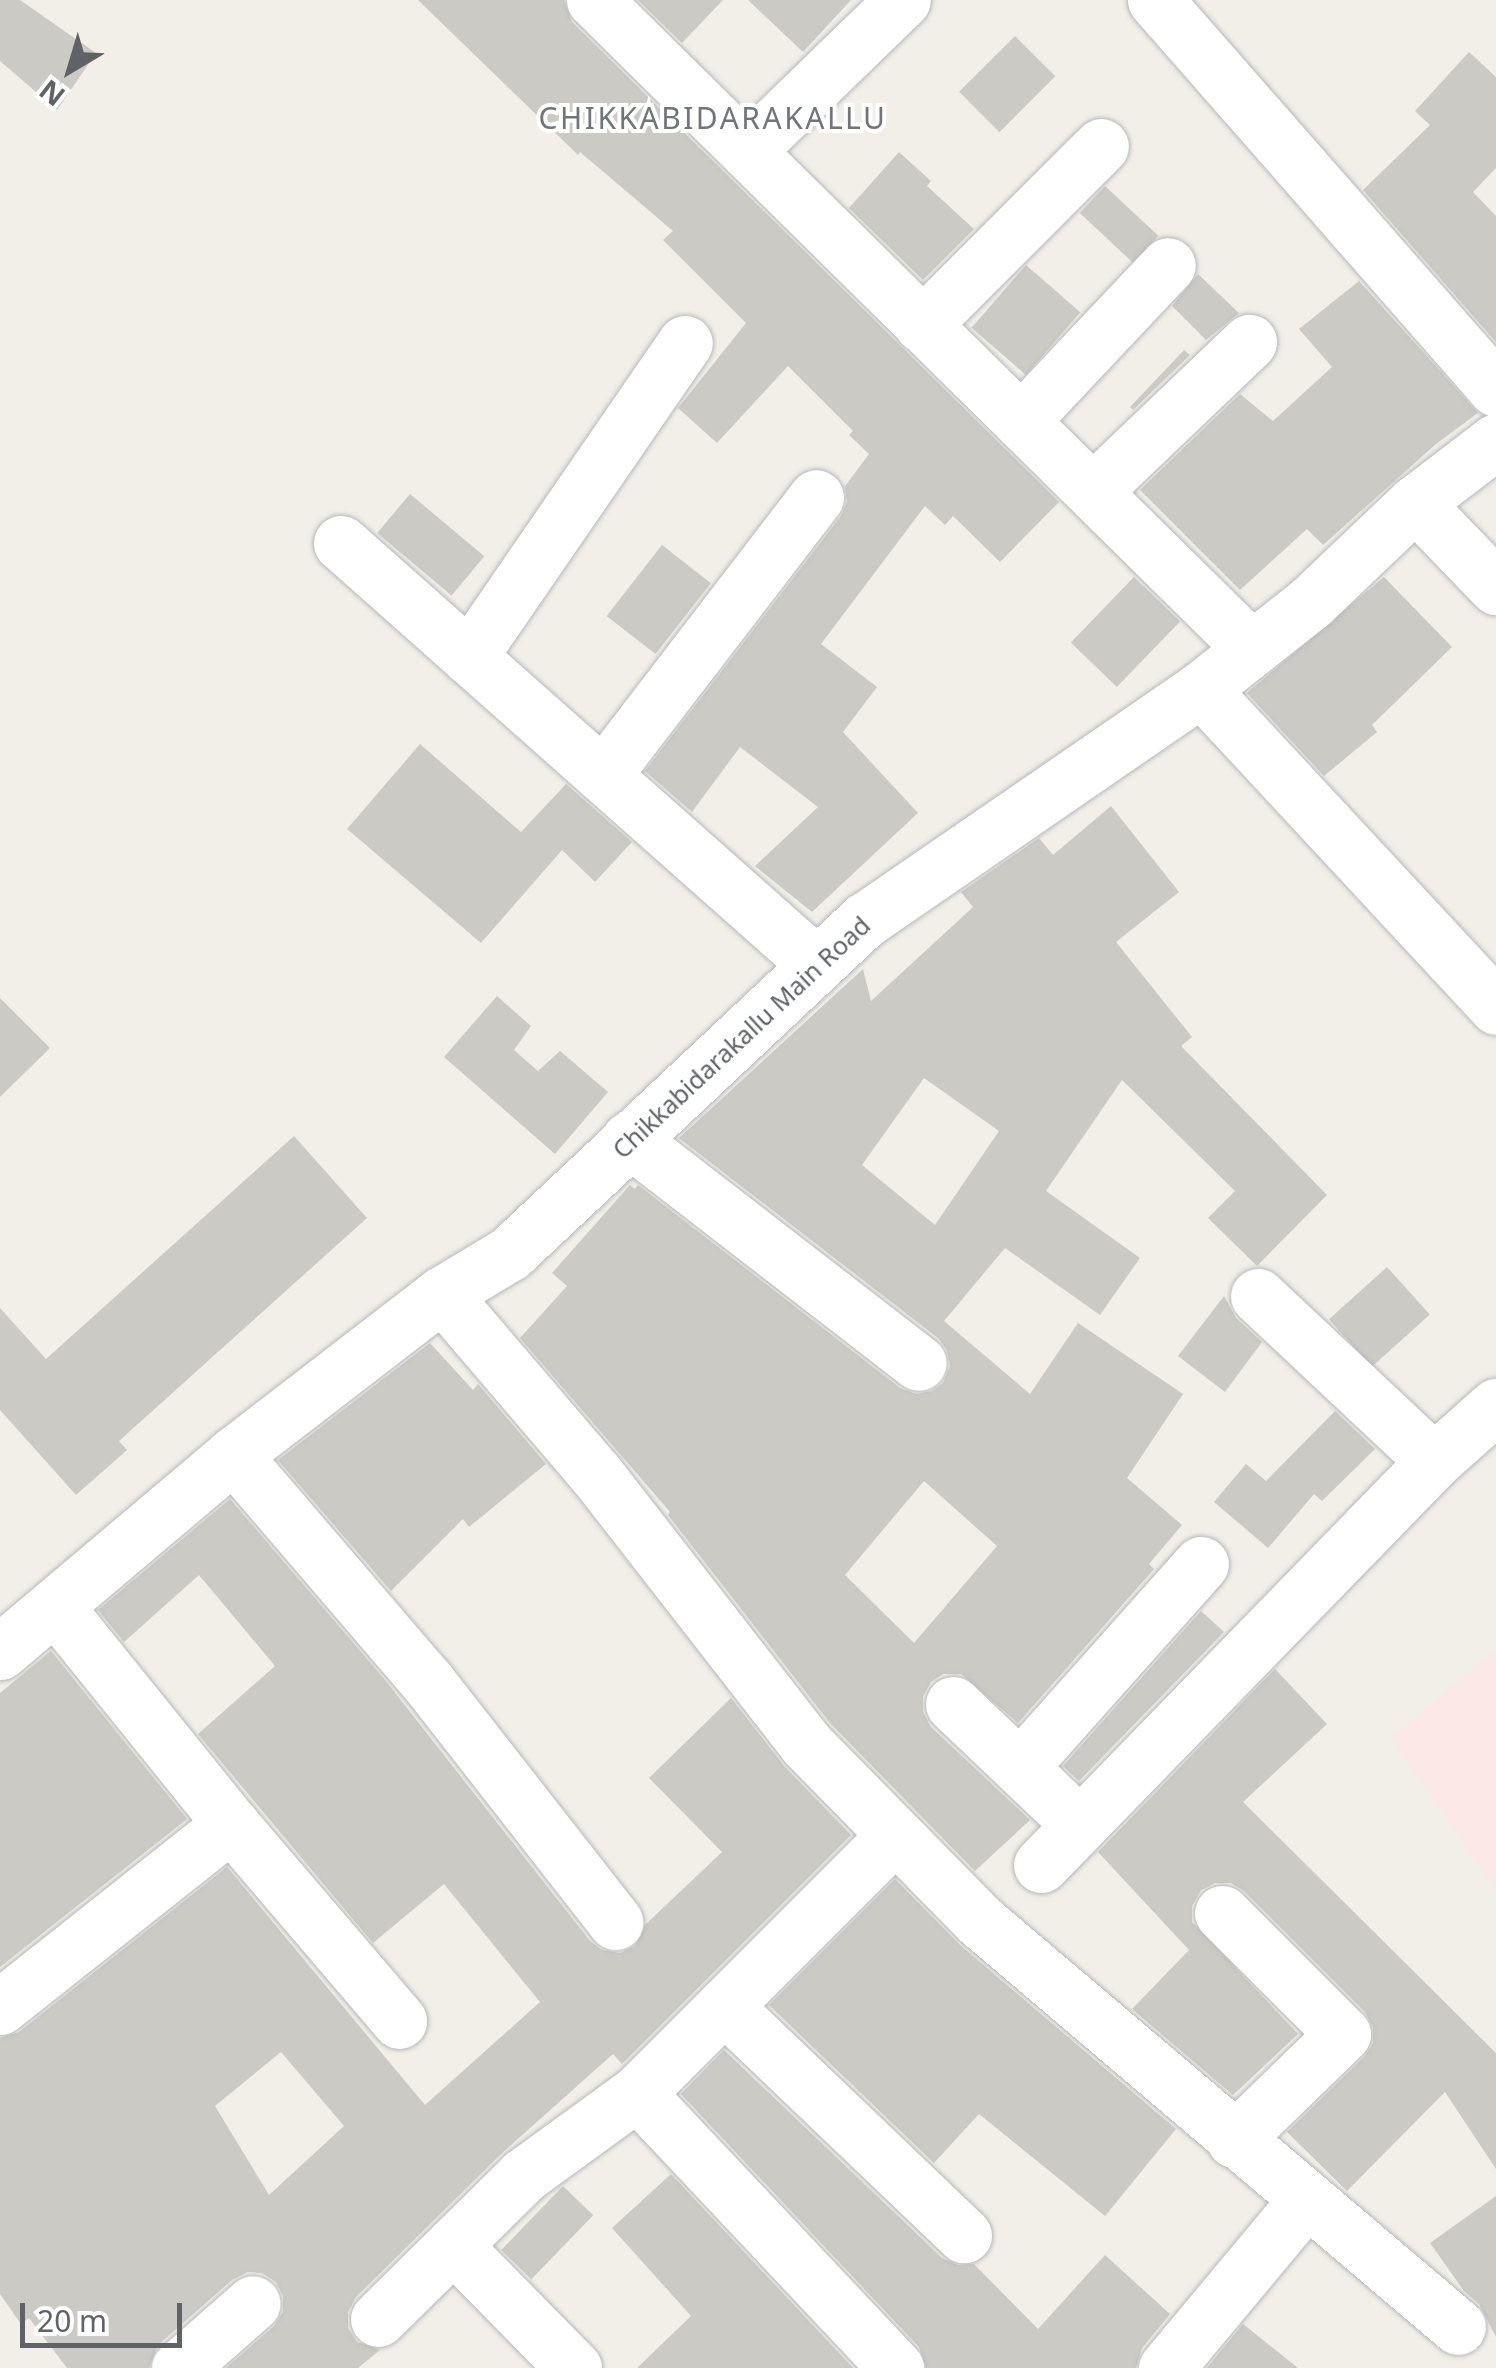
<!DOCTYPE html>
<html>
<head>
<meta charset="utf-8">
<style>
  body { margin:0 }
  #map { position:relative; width:1496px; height:2368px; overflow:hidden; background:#f1efe8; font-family:"Noto Sans",sans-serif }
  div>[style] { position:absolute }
  .medical>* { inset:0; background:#fce8e6 }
  .building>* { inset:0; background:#cccac5; transform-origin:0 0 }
  .roads { filter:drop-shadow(0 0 2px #b5b8bc) drop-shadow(0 0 2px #b5b8bc) }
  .minor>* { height:55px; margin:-27.5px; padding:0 27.5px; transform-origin:27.5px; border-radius:27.5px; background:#fff }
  span { translate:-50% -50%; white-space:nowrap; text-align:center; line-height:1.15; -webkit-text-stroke:8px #fff; paint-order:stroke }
  .street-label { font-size:25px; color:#5f6368 }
  .quarter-label { font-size:30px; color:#70757a; letter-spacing:2.5px }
  .north { position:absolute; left:20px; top:20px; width:100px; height:100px; -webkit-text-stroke:8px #fff; paint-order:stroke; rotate:218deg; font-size:28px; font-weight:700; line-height:40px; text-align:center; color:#5f6368 }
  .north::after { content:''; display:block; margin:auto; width:35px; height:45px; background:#5f6368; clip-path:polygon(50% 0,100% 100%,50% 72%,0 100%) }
  .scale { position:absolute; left:20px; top:2303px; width:162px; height:45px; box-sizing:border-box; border:5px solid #5f6368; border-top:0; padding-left:12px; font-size:30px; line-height:35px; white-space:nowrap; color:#5f6368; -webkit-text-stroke:8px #fff; paint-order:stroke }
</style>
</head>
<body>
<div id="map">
  <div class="medical">
    <div style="clip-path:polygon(1496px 1649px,1496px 1891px,1391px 1738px)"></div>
  </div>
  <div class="building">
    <div style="clip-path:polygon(0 0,20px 0,96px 53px,57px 110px,0 61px)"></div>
    <div style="clip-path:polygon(418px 0,564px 0,572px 22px,1059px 502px,1000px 562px,953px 516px,945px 525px,925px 506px,821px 644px,877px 687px,843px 732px,918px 813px,812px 912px,755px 866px,818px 807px,740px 747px,692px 812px,645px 771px,841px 516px,847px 502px,845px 486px,869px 454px,849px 435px,853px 431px,788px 366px,717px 443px,678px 408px,746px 323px,663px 240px,673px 231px,580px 152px,578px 155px)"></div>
    <div style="clip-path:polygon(638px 0,723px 0,682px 43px)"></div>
    <div style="clip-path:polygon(748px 0,851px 0,803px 52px)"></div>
    <div style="left:1015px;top:36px;width:57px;height:79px;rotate:45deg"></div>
    <div style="clip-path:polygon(1469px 52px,1496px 77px,1496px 168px,1473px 192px,1496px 216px,1496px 342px,1363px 190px,1430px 125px,1415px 111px)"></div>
    <div style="clip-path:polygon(899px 152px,931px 181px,927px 186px,974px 229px,923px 280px,849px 208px)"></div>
    <div style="left:1105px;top:186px;width:73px;height:37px;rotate:43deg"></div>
    <div style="left:1026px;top:265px;width:72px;height:83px;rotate:41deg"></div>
    <div style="clip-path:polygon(1198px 274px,1239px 313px,1206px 340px,1172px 306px)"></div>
    <div style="clip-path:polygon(1359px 281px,1478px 413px,1436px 444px,1323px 545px,1307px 529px,1240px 590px,1140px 490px,1240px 394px,1273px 421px,1332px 367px,1299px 329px)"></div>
    <div style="clip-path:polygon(1184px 350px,1190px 355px,1133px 410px,1130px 407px)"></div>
    <div style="left:410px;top:494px;width:97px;height:51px;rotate:40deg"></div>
    <div style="left:662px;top:545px;width:62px;height:90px;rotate:38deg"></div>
    <div style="left:1134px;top:577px;width:64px;height:91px;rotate:44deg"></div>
    <div style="clip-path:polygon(1384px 577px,1452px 647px,1372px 725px,1377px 732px,1324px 776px,1247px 693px)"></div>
    <div style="clip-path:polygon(420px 744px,521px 832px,566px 784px,632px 842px,595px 882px,562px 850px,481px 943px,347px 829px)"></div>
    <div style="clip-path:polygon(evenodd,1111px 806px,1179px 892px,1116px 942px,1192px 1037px,1181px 1046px,1327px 1195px,1257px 1266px,1208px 1218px,1235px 1191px,1122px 1080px,1046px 1191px,1140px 1258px,1100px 1315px,1005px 1248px,944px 1321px,1030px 1394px,1078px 1323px,1183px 1394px,1127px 1478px,1182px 1525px,1149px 1564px,1154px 1569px,1018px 1723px,961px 1674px,943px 1674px,931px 1682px,923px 1696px,923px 1712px,931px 1727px,1030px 1820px,975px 1871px,830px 1723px,668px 1515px,670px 1512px,520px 1338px,567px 1286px,552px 1273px,630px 1185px,635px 1189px,638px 1185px,900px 1388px,916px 1394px,932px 1391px,943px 1383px,950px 1366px,947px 1350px,938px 1338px,679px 1138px,863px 969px,871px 1001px,973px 907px,961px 892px,1039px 838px,1053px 855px,1111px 806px,924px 1078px,999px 1131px,935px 1225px,862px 1165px,924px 1078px,1111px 806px,924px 1481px,997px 1546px,914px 1643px,845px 1575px,924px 1481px)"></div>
    <div style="clip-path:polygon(497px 996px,531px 1026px,514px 1050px,538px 1071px,560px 1051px,608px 1092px,555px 1154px,444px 1057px)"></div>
    <div style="clip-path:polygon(0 998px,50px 1048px,0 1097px)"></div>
    <div style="clip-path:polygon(294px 1136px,367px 1218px,119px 1441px,127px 1450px,76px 1495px,0 1410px,0 1308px,46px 1359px)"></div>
    <div style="left:1387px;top:1267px;width:64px;height:78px;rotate:48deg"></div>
    <div style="clip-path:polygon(1224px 1296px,1236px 1318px,1262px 1342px,1225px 1392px,1178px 1356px)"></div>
    <div style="clip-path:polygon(430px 1343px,473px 1390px,478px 1384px,546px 1464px,469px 1527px,463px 1519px,391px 1591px,278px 1460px)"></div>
    <div style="clip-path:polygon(1335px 1411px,1375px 1449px,1322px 1501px,1314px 1494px,1268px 1548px,1214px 1502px,1246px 1464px,1266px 1481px)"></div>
    <div style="clip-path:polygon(evenodd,230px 1499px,385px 1680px,590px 1941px,602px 1950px,620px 1953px,635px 1946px,645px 1925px,722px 1852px,649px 1778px,731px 1698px,784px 1766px,851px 1835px,622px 2064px,613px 2054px,502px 2153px,356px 2297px,348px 2312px,348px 2328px,357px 2342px,380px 2350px,358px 2368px,226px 2368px,274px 2326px,283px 2312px,283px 2296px,276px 2282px,262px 2273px,248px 2272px,232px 2280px,158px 2345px,149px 2368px,67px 2368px,29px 2318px,21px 2324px,0 2294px,0 2038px,19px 2032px,227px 1867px,425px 2105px,540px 2002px,444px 1884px,373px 1943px,198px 1734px,275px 1666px,199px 1575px,124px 1642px,98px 1610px,230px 1499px,281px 2052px,344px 2126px,269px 2195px,215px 2106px,281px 2052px)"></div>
    <div style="clip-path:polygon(1201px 1611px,1224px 1632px,1079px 1781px,1063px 1766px)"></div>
    <div style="clip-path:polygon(51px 1651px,187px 1819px,0 1967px,0 1693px)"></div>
    <div style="clip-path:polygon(1275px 1669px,1327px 1724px,1243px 1802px,1496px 2053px,1496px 2169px,1445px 2092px,1347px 2191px,1287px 2132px,1365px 2056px,1373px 2043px,1373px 2027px,1365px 2012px,1244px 1891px,1231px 1883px,1215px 1883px,1201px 1890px,1192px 1906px,1192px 1922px,1298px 2034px,1233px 2095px,1132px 2009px,1189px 1950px,1098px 1852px)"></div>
    <div style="clip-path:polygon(895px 1879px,960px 1945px,1176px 2129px,1105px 2216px,979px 2114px,934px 2163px,769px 2005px)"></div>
    <div style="clip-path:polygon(724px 2050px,942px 2258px,958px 2265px,974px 2264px,1038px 2329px,1105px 2255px,1170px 2314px,1142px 2348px,1136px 2368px,926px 2368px,919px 2347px,681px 2094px)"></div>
    <div style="clip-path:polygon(671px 2174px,853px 2368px,637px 2368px,691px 2316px,612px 2228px)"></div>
    <div style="left:563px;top:2186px;width:42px;height:89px;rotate:44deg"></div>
    <div style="clip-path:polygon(1496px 2196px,1496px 2337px,1479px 2304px,1464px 2291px,1430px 2243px)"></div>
    <div style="clip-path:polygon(1243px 2324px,1298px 2368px,1207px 2368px)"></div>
  </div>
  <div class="roads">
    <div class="minor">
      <div style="left:594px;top:0;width:924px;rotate:44.61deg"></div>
      <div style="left:1155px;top:0;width:517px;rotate:48.76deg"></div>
      <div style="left:747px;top:151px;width:217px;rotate:-44.1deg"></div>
      <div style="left:922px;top:325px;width:253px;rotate:-45deg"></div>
      <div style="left:1021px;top:421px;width:214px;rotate:-46.7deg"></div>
      <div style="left:1093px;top:491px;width:216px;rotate:-43.7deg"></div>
      <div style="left:1415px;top:503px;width:117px;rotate:46deg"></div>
      <div style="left:341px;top:543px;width:636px;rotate:41.56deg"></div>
      <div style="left:469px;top:657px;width:381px;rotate:-55.5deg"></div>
      <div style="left:1201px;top:689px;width:434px;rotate:47.1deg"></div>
      <div style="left:603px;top:775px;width:350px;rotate:-52.5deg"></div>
      <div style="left:629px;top:1139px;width:366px;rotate:37.7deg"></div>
      <div style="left:442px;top:1294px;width:237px;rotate:49.5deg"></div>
      <div style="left:596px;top:1474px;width:342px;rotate:52.1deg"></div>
      <div style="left:806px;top:1744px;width:248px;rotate:45.5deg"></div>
      <div style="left:980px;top:1921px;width:627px;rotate:40.34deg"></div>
      <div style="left:1258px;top:1296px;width:241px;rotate:43.2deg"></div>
      <div style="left:233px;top:1455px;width:298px;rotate:49.4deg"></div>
      <div style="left:427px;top:1681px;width:306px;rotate:52deg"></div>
      <div style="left:55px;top:1606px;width:280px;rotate:51.1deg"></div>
      <div style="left:231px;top:1824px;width:259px;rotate:49.5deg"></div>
      <div style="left:0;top:1652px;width:305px;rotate:-40.2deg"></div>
      <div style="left:233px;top:1455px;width:264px;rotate:-37.6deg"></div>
      <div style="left:442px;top:1294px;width:79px;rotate:-31.1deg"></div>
      <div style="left:510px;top:1253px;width:487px;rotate:-43.2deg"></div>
      <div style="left:865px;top:920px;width:408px;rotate:-34.5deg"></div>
      <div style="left:1201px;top:689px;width:140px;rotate:-38.3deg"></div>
      <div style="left:1311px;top:602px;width:144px;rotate:-43.6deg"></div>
      <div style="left:1415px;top:503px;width:102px;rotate:-37.4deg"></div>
      <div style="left:953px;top:1704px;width:175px;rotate:43.6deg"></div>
      <div style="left:1020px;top:1767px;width:272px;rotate:-48.3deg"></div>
      <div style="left:1041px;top:1865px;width:564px;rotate:-45.79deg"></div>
      <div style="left:1434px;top:1461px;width:83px;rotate:-41.6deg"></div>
      <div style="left:1222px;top:1913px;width:171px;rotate:45deg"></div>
      <div style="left:1343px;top:2034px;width:152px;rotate:135.8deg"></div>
      <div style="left:724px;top:2006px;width:332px;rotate:43.7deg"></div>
      <div style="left:0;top:2007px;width:295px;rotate:-38.4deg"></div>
      <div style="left:637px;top:2093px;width:378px;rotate:46.7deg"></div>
      <div style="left:453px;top:2245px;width:173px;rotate:45.5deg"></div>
      <div style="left:378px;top:2319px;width:205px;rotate:-44.6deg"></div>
      <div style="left:524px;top:2175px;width:140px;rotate:-36deg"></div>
      <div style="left:637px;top:2093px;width:365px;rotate:-45deg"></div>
      <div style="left:179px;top:2368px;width:98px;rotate:-41.3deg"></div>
      <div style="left:1166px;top:2368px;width:217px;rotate:-50.2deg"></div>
    </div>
  </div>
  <div class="street-label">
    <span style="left:741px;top:1037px;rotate:-43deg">Chikkabidarakallu Main Road</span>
  </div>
  <div class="quarter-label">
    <span style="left:713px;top:118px">CHIKKABIDARAKALLU</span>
  </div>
  <div class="north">N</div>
  <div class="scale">20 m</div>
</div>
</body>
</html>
